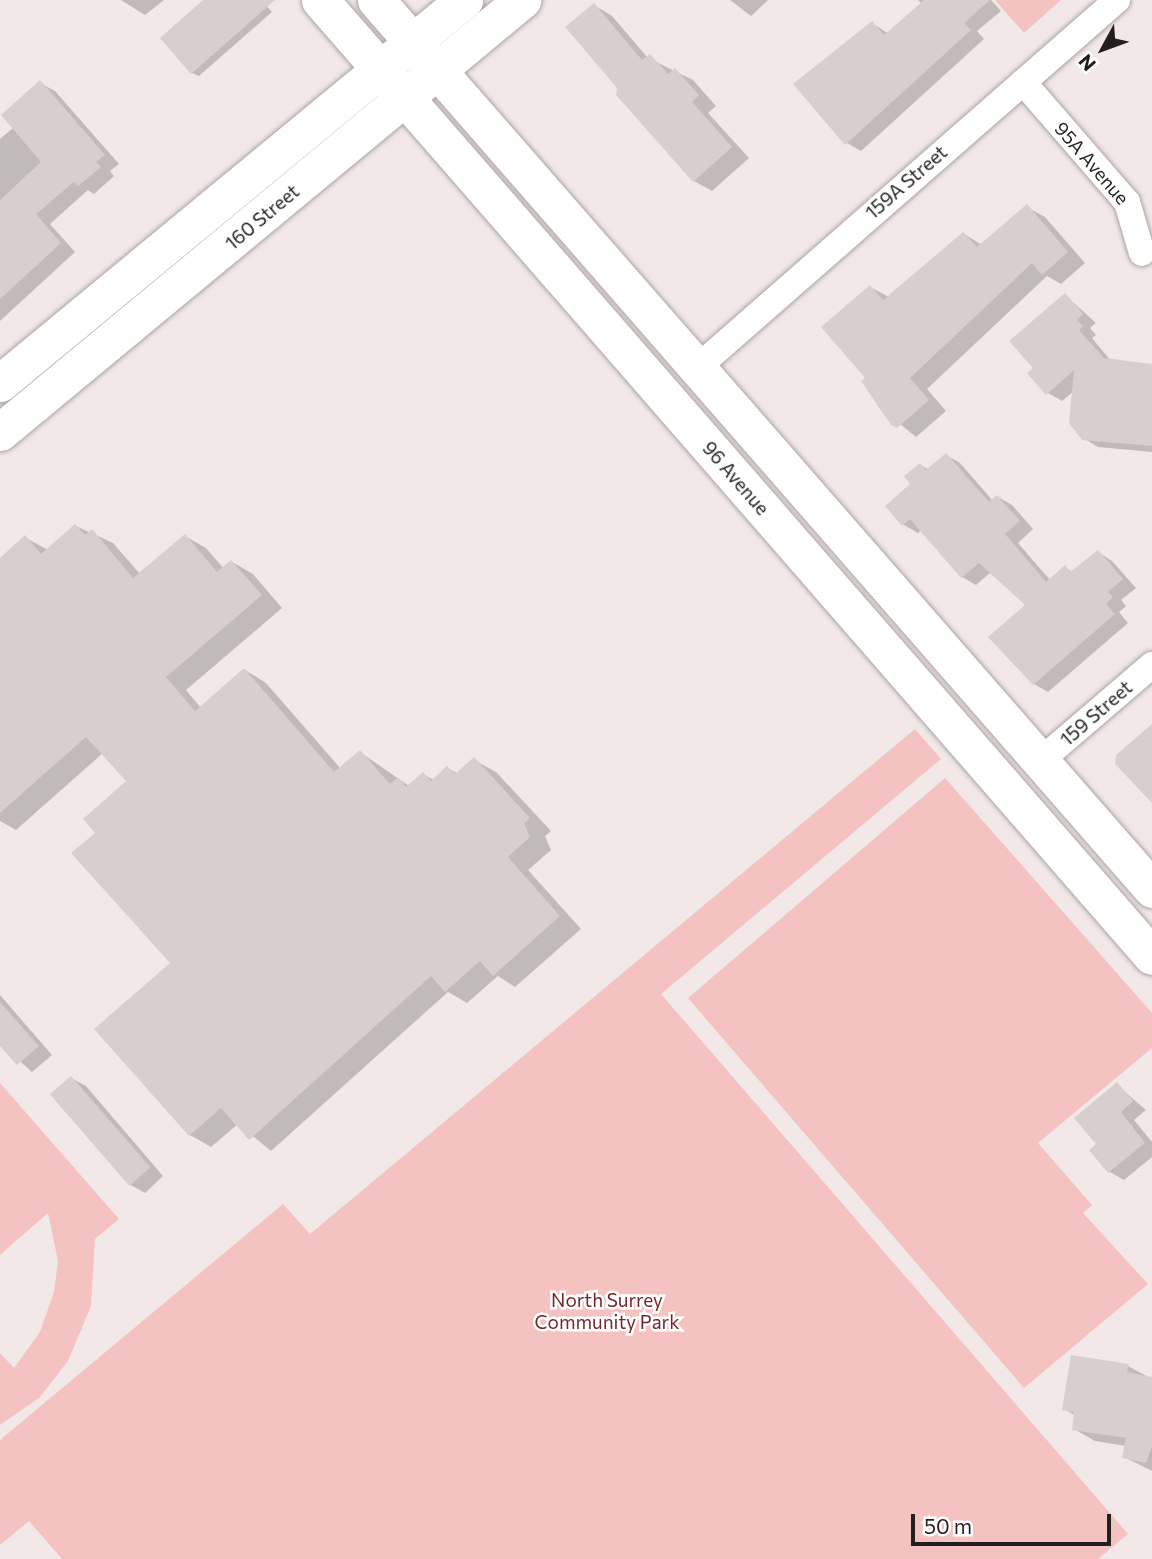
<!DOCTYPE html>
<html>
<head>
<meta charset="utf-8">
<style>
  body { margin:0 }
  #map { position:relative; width:1152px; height:1559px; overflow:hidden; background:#f3e8e8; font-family:Commissioner,sans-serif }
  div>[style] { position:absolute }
  .green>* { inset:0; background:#f3c2c1 }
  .shadow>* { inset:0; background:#0003 }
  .building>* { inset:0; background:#d9cece; transform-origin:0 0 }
  .roads { filter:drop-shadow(0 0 2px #ada3a3) drop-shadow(0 0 2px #ada3a3) }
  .street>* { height:26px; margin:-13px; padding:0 13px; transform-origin:13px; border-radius:13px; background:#fff }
  .secondary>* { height:37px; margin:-18.5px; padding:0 18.5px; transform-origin:18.5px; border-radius:18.5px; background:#fff }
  span { translate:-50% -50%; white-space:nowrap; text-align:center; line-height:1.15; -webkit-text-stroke:5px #fff; paint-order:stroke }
  .street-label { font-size:19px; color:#231f1f }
  .park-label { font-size:19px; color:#73252b }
  .north { position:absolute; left:1068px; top:14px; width:70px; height:70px; -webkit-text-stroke:5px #fff; paint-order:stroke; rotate:229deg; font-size:19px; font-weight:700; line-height:28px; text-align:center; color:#231f1f }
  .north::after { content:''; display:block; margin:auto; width:24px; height:32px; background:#231f1f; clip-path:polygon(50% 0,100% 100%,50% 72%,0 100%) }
  .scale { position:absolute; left:911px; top:1514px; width:200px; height:32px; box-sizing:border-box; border:4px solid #231f1f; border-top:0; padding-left:9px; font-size:21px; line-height:24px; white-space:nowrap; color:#231f1f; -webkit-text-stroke:5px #fff; paint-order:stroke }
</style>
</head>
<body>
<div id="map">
  <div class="green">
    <div style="clip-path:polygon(995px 0,1061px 0,1024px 33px)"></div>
    <div style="clip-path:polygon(915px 729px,941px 759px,661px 994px,1128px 1534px,1098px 1559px,62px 1559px,29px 1521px,0 1545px,0 1440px,283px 1204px,310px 1234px)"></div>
    <div style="clip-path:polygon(945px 778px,1152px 1013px,1152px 1048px,1038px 1143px,1092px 1205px,1083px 1213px,1148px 1284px,1024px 1388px,688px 998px)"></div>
    <div style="clip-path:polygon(0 1083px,119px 1219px,95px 1239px,91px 1306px,68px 1361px,39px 1398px,0 1425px,0 1353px,14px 1368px,40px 1332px,54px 1292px,58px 1261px,48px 1213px,0 1255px)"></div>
  </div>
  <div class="shadow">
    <div style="clip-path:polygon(121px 0,164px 0,145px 15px)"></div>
    <div style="clip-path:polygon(205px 0,261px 0,272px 12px,199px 76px,192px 73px)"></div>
    <div style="clip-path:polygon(730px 0,768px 0,751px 16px)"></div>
    <div style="clip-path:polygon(918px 0,991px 0,1001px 11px,977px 31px,984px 39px,861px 151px,847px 143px,872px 23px,889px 34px,922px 4px)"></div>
    <div style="clip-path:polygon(594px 5px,612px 16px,648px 58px,693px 80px,716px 106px,708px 113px,749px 158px,712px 191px,694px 181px,619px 87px)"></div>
    <div style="clip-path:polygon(40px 83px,55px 91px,119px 164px,110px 171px,114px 176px,94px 194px,88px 190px,50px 224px,75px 252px,0 321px,0 139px,13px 128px)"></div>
    <div style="clip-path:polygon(1027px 207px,1045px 217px,1085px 263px,1061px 284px,1047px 276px,927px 389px,946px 411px,916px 437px,877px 405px,868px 378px,870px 287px,889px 297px,964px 234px,982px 245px)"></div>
    <div style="clip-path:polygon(1065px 295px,1096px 323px,1090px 328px,1096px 335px,1092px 338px,1111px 361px,1152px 365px,1152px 452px,1098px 447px,1083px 438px,1074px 391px,1062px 401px,1048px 393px,1035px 368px)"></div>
    <div style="clip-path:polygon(946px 455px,960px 463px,993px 501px,998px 497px,1012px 505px,1033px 529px,1018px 543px,1050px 580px,1065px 568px,1073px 572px,1098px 552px,1112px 561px,1136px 588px,1121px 600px,1126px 606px,1119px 612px,1128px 623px,1048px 692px,1034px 684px,990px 637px,1028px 605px,990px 573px,976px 585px,962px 577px,921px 530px,918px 533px,904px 525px,887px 506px,913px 484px,920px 465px,928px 469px)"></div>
    <div style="clip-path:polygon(76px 526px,113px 543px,140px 574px,185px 536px,206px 548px,224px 569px,232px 562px,253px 574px,282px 608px,186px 690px,201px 708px,245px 670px,266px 683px,341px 769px,360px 752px,409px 786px,423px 774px,434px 780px,448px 768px,458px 774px,474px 760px,496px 772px,551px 831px,545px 836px,551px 850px,528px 870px,581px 929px,515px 987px,498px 976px,467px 1003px,448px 992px,271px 1151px,238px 1124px,211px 1147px,190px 1135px,172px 963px,97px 833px,128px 782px,103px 753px,16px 830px,0 821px,0 560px,26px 538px,48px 550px)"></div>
    <div style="clip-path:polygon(0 995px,52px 1055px,32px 1072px,0 1043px)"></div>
    <div style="clip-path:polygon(71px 1078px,86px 1086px,163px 1176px,145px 1193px,131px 1185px)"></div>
    <div style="clip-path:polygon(1117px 1085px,1146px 1110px,1134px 1120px,1152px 1142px,1152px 1157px,1124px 1180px,1110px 1172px,1092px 1151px,1099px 1145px)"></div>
    <div style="clip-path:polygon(1128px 1366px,1152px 1379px,1152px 1471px,1124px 1457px,1126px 1446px,1095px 1441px,1074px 1429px,1076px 1416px,1064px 1409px)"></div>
  </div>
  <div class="building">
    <div style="clip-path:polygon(203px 0,275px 0,191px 74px,160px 38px)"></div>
    <div style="clip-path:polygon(924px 0,990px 0,964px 23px,971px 30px,845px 145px,793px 84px,872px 21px,884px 35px)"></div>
    <div style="clip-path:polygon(594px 3px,642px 60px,650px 54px,668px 74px,675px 68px,699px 95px,692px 102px,732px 147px,693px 182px,616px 95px,617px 88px,565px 27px)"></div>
    <div style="clip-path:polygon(40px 80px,105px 155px,96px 162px,101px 167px,78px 186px,74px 182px,36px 214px,61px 243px,0 299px,0 200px,41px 162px,1px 115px)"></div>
    <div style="clip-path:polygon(1027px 204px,1068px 252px,1042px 275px,1032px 263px,910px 378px,929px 400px,897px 428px,891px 425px,861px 381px,865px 378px,821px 327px,870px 285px,883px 300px,963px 232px,977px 247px)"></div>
    <div style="clip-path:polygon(1065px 293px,1083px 314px,1077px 320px,1083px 326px,1079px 330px,1104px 358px,1152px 364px,1152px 446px,1082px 440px,1069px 423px,1074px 370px,1046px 395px,1027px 373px,1033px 368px,1009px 341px)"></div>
    <div style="clip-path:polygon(946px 453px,989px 502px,997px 495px,1020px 521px,1005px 534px,1046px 582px,1065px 565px,1070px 572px,1098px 550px,1123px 579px,1108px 592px,1113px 597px,1106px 604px,1115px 614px,1033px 685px,988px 637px,1025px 605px,979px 563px,961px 578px,910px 519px,902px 526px,885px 506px,910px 484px,904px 476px,920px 463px,926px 470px)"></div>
    <div style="clip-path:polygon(75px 524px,85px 535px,92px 529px,133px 578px,185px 534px,217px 572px,231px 560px,262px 595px,166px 677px,195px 711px,244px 668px,334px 772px,360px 750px,390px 784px,398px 777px,406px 787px,423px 772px,431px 781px,447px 766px,455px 774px,474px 757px,530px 818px,524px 823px,530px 837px,508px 857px,560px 916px,493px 976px,480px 961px,445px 992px,431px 976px,249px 1140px,221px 1108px,189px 1136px,94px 1029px,170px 963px,71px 853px,95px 833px,83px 819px,126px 781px,86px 737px,0 813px,0 558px,25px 535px,41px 554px)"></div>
    <div style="clip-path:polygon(1152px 724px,1152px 803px,1115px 764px,1116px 755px)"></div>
    <div style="clip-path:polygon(0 1002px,39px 1046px,17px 1065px,0 1046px)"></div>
    <div style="left:71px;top:1076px;width:121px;height:28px;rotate:49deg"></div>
    <div style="clip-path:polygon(1117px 1082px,1133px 1101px,1121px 1112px,1145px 1143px,1108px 1173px,1089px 1150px,1096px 1144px,1074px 1118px)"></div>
    <div style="clip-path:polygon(1071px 1355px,1129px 1364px,1127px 1372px,1152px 1377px,1152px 1446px,1146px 1463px,1122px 1458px,1126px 1438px,1072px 1430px,1074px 1412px,1062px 1410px)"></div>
  </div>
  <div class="roads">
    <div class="street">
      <div style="left:1023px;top:82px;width:159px;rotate:49.1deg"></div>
      <div style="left:1127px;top:202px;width:53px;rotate:73.6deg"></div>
      <div style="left:698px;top:367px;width:557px;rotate:-41.21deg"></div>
      <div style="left:1040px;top:761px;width:148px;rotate:-40.6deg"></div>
    </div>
    <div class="secondary">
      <div style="left:320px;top:0;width:1267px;rotate:48.97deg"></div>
      <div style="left:376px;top:0;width:1180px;rotate:48.88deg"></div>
      <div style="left:0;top:383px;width:602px;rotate:-39.54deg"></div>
      <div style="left:0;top:432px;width:678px;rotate:-39.61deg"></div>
    </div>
  </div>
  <div class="street-label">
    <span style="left:1092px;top:163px;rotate:49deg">95A Avenue</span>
    <span style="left:906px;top:182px;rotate:-41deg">159A Street</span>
    <span style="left:262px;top:217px;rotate:-40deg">160 Street</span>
    <span style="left:736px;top:478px;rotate:49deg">96 Avenue</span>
    <span style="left:1096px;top:713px;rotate:-41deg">159 Street</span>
  </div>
  <div class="park-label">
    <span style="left:607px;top:1311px">North Surrey<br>Community Park</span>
  </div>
  <div class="north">N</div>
  <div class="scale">50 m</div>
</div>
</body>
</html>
